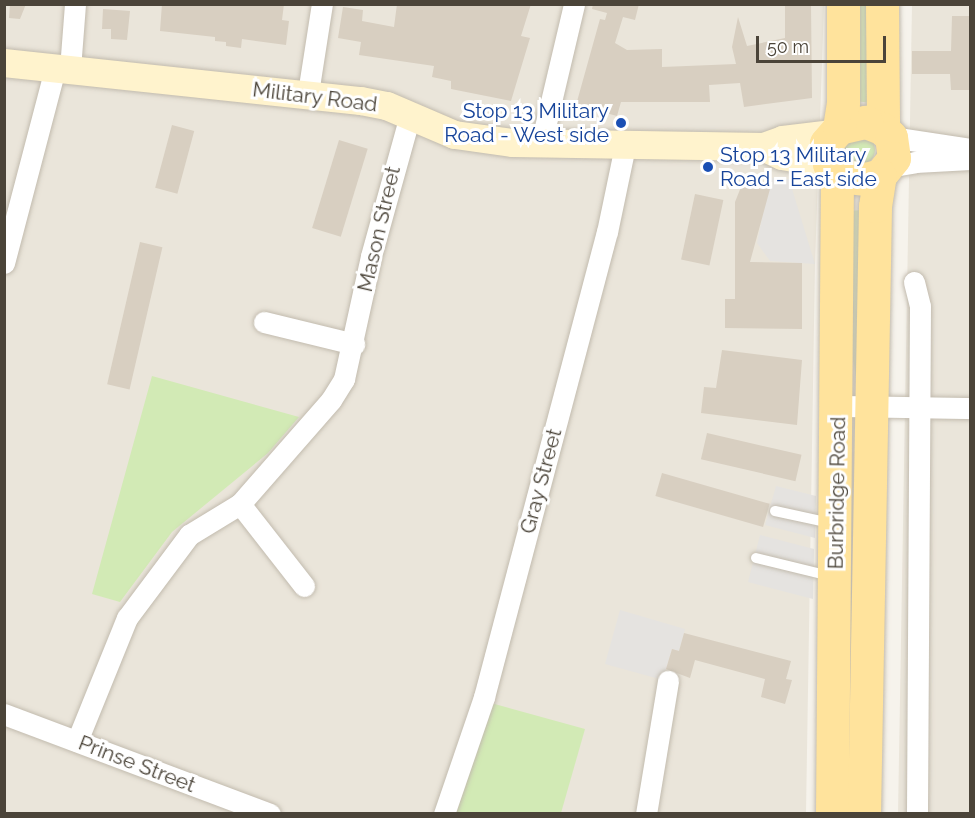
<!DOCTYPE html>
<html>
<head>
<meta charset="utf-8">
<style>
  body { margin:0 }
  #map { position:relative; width:975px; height:818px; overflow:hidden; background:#f6f3ec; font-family:Raleway,sans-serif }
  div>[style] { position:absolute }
  .residential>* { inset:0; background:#eae5da }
  .green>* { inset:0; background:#d2eab5 }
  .round { border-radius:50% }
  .parking>* { inset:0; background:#e5e3e0 }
  .building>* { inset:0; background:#d8cfc1; transform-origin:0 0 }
  .roads { filter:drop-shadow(0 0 2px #c2bbae) drop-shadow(0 0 2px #c2bbae) }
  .lane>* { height:10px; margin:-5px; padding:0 5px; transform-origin:5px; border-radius:5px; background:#fff }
  .street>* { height:21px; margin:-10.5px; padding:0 10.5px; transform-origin:10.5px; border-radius:10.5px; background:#fff }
  .secondary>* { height:28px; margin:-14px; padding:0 14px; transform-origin:14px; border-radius:14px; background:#fff3cd }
  .primary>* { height:33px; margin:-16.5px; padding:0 16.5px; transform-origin:16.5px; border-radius:16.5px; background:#ffe39c }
  .dots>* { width:16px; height:16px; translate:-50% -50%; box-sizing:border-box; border:3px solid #fff; border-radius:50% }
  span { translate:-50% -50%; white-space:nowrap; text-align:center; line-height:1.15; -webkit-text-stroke:6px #fff; paint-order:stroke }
  .street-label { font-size:21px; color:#4b4439 }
  .transit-label { font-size:21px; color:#164399 }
  .right { translate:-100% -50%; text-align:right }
  .left { translate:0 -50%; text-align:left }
  .frame { position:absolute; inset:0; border:6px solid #4b4439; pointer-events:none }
  .scale { position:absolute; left:756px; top:36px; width:130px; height:27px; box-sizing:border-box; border:3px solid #4b4439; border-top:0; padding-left:8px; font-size:18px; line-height:21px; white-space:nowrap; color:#4b4439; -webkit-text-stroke:4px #fff; paint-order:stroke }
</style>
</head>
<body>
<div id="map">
  <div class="residential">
    <div style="clip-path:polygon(5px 5px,824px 5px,815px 264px,806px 813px,5px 814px)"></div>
    <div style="clip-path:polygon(912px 5px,970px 5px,970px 813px,898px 814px)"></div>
  </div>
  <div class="green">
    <div style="clip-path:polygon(855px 5px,871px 5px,873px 103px,854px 101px)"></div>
    <div class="round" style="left:845px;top:135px;width:30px;height:30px"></div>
    <div style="clip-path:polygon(864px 210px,857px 383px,851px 347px,846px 211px)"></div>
    <div style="clip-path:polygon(152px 376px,299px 417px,268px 453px,172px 532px,120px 602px,92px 594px)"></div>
    <div style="clip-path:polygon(491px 703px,585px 729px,561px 813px,456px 814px)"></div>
  </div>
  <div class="parking">
    <div style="clip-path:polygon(770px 178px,789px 179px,815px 264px,770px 261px,757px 243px)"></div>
    <div style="clip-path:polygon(776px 486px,816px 496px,815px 538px,765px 525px)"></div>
    <div style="clip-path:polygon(760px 535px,814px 549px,813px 599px,748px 582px)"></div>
    <div style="clip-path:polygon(620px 610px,685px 629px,679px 651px,672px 649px,663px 680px,605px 664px)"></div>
  </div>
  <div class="building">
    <div style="clip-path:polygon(10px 4px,26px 4px,20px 19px,9px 18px)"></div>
    <div style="clip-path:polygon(162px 4px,284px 4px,282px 20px,289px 21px,286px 45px,242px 39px,241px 48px,226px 46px,226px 42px,215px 41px,215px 37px,160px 31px)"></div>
    <div style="clip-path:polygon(397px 4px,531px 4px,521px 36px,530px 38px,511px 101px,451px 89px,451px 81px,432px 77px,434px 66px,359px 55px,361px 42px,338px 38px,343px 7px,363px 10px,362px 21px,394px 27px)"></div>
    <div style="clip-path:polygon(593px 4px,639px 4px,635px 20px,623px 17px,615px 43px,627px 50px,662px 49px,662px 67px,736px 64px,732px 47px,738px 17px,747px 46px,785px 38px,785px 4px,811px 4px,812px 98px,744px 107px,740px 83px,709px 85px,710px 102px,621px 102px,617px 116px,576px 105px,600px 19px,605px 20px,607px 13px,592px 9px)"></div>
    <div style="clip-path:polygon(103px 9px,130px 11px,127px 40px,111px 39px,111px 29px,102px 29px)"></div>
    <div style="clip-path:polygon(952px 16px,970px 16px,970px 90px,951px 90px,950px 74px,912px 74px,912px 51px,951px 51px)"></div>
    <div style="left:172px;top:125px;width:23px;height:65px;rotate:15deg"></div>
    <div style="left:339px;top:140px;width:30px;height:92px;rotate:17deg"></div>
    <div style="clip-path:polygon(743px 182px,770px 189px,750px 262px,802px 263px,802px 329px,725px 328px,725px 299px,735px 299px,735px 202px)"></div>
    <div style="left:695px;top:194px;width:29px;height:67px;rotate:12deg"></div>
    <div style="left:140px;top:242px;width:23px;height:146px;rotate:13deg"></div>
    <div style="clip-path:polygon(722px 350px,802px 360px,797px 425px,701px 413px,704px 387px,716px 388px)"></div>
    <div style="left:707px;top:433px;width:97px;height:27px;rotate:13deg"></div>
    <div style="left:662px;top:473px;width:112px;height:24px;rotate:16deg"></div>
    <div style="clip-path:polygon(684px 633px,791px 661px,786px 679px,792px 680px,785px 704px,761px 697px,765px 679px,695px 660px,690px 678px,666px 669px,672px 649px,679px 651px)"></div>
  </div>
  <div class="roads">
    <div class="lane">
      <div style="left:775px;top:511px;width:56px;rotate:12.3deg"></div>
      <div style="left:756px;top:558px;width:76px;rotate:13.7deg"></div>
    </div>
    <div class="street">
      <div style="left:70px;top:69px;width:65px;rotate:-85.6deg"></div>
      <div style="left:308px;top:93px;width:90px;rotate:-81.1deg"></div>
      <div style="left:891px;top:137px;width:80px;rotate:8.6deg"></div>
      <div style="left:541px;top:144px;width:144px;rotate:-76.7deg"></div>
      <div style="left:888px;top:167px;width:27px;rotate:-10deg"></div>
      <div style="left:915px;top:162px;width:55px;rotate:-3.1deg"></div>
      <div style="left:4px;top:263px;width:202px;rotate:-75.3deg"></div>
      <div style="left:914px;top:282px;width:25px;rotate:76deg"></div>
      <div style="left:920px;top:306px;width:508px;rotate:90.34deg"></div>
      <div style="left:264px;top:322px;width:93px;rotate:13.7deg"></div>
      <div style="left:838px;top:406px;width:132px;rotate:0.9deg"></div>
      <div style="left:240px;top:504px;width:104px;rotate:52deg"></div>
      <div style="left:4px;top:714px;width:284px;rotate:20.6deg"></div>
      <div style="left:77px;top:741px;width:133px;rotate:-67.9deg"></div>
      <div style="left:127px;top:618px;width:104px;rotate:-53.2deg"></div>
      <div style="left:189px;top:535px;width:60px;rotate:-31.3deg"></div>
      <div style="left:240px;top:504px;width:138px;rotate:-48.8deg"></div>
      <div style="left:331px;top:400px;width:25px;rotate:-58deg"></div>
      <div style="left:344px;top:379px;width:126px;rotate:-77.6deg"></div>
      <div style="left:371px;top:256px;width:146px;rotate:-74.5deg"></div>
      <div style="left:444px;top:814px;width:124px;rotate:-71.1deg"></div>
      <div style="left:484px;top:697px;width:481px;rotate:-75.2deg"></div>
      <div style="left:607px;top:232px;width:88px;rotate:-78.2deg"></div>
      <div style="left:646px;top:814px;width:135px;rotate:-80.6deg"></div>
    </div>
    <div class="secondary">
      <div style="left:4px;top:63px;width:359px;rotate:6.1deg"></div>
      <div style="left:361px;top:101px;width:26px;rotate:11deg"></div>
      <div style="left:387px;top:106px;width:74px;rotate:23.1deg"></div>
      <div style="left:455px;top:135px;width:59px;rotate:7.9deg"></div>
      <div style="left:513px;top:143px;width:251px;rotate:0.9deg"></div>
      <div style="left:764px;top:147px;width:20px;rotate:-20deg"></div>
      <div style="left:783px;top:140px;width:48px;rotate:-7.1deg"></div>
      <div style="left:765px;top:148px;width:19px;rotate:25deg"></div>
      <div style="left:782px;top:156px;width:48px;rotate:9.7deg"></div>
    </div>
    <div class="primary">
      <div style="left:882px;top:4px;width:125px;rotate:89.5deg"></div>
      <div style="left:866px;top:122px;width:18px;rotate:22deg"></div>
      <div style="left:883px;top:129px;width:11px;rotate:45deg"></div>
      <div style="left:891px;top:137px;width:21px;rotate:82deg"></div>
      <div style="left:894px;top:158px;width:22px;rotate:129deg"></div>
      <div style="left:880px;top:175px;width:15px;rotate:164deg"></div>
      <div style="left:866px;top:179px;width:19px;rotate:-174deg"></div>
      <div style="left:847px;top:177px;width:22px;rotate:-144deg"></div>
      <div style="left:829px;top:164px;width:21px;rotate:-98deg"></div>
      <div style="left:826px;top:143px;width:20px;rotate:-49deg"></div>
      <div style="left:839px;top:128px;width:28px;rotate:-13deg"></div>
      <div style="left:839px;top:128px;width:24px;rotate:-81deg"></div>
      <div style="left:843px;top:104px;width:100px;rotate:-90deg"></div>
      <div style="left:832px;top:814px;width:642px;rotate:-89.55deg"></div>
      <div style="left:864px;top:814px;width:608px;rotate:-88.96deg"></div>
      <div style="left:875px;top:206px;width:31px;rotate:-81deg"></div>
    </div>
  </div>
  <div class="dots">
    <div style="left:621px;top:123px;background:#1a4fb4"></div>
    <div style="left:708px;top:167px;background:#1a4fb4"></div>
  </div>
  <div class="street-label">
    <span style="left:315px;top:97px;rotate:7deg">Military Road</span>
    <span style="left:379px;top:229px;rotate:-77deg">Mason Street</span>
    <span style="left:541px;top:481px;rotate:-75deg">Gray Street</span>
    <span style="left:837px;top:493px;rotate:-89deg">Burbridge Road</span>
    <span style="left:137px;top:764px;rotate:21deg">Prinse Street</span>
  </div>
  <div class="transit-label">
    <span class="right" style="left:609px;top:123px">Stop 13 Military<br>Road - West side</span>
    <span class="left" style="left:720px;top:167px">Stop 13 Military<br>Road - East side</span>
  </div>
  <div class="frame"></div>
  <div class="scale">50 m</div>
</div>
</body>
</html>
